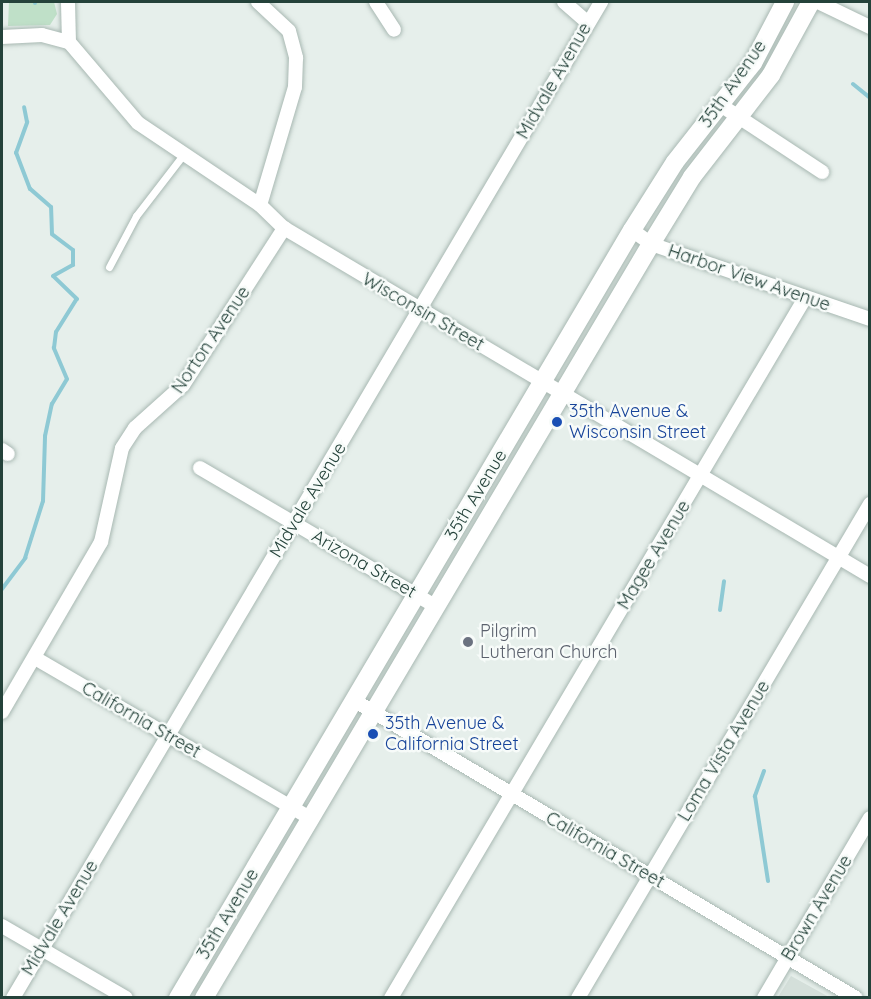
<!DOCTYPE html>
<html>
<head>
<meta charset="utf-8">
<style>
  body { margin:0 }
  #map { position:relative; width:871px; height:999px; overflow:hidden; background:#e6efeb; font-family:Quicksand,sans-serif }
  div>[style] { position:absolute }
  .built>* { inset:0; background:#d4dfda }
  .green>* { inset:0; background:#bfe0c8 }
  .stream>* { height:4px; margin:-2px; padding:0 2px; transform-origin:2px; border-radius:2px; background:#8ec9d4 }
  .roads { filter:drop-shadow(0 0 2px #a8b8b2) drop-shadow(0 0 2px #a8b8b2) }
  .lane>* { height:7px; margin:-3.5px; padding:0 3.5px; transform-origin:3.5px; border-radius:3.5px; background:#fff }
  .street>* { height:14px; margin:-7px; padding:0 7px; transform-origin:7px; border-radius:7px; background:#fff }
  .secondary>* { height:18px; margin:-9px; padding:0 9px; transform-origin:9px; border-radius:9px; background:#fff }
  .dots>* { width:16px; height:16px; translate:-50% -50%; box-sizing:border-box; border:3px solid #f7fbf9; border-radius:50% }
  span { translate:-50% -50%; white-space:nowrap; text-align:center; line-height:1.15; -webkit-text-stroke:5px #f7fbf9; paint-order:stroke }
  .street-label { font-size:18px; color:#24423a }
  .transit-label { font-size:18px; color:#164399 }
  .left { translate:0 -50%; text-align:left }
  .worship-label { font-size:18px; color:#5b616d }
  .frame { position:absolute; inset:0; border:3px solid #24423a; pointer-events:none }
</style>
</head>
<body>
<div id="map">
  <div class="built">
    <div style="clip-path:polygon(791px 976px,829px 997px,778px 997px)"></div>
  </div>
  <div class="green">
    <div style="clip-path:polygon(9px 2px,54px 2px,57px 14px,50px 25px,8px 26px)"></div>
  </div>
  <div class="stream">
    <div style="left:35px;top:2px;width:1px;rotate:90deg"></div>
    <div style="left:853px;top:84px;width:22px;rotate:39deg"></div>
    <div style="left:2px;top:589px;width:39px;rotate:-53deg"></div>
    <div style="left:25px;top:558px;width:60px;rotate:-72.5deg"></div>
    <div style="left:43px;top:501px;width:65px;rotate:-88.2deg"></div>
    <div style="left:45px;top:436px;width:33px;rotate:-78deg"></div>
    <div style="left:52px;top:404px;width:29px;rotate:-59deg"></div>
    <div style="left:67px;top:379px;width:34px;rotate:-113deg"></div>
    <div style="left:54px;top:348px;width:16px;rotate:-83deg"></div>
    <div style="left:56px;top:332px;width:39px;rotate:-58deg"></div>
    <div style="left:77px;top:299px;width:33px;rotate:-136deg"></div>
    <div style="left:53px;top:276px;width:23px;rotate:-29deg"></div>
    <div style="left:73px;top:265px;width:15px;rotate:-90deg"></div>
    <div style="left:73px;top:250px;width:26px;rotate:-143deg"></div>
    <div style="left:52px;top:234px;width:27px;rotate:-92deg"></div>
    <div style="left:51px;top:207px;width:28px;rotate:-139deg"></div>
    <div style="left:30px;top:189px;width:39px;rotate:-111deg"></div>
    <div style="left:16px;top:153px;width:33px;rotate:-70deg"></div>
    <div style="left:27px;top:122px;width:15px;rotate:-101deg"></div>
    <div style="left:720px;top:610px;width:29px;rotate:-82deg"></div>
    <div style="left:764px;top:771px;width:27px;rotate:110deg"></div>
    <div style="left:755px;top:796px;width:86px;rotate:81.3deg"></div>
  </div>
  <div class="roads">
    <div class="lane">
      <div style="left:109px;top:267px;width:58px;rotate:-62.1deg"></div>
      <div style="left:136px;top:216px;width:77px;rotate:-52.4deg"></div>
    </div>
    <div class="street">
      <div style="left:68px;top:2px;width:40px;rotate:88.6deg"></div>
      <div style="left:258px;top:2px;width:42px;rotate:43.1deg"></div>
      <div style="left:289px;top:31px;width:28px;rotate:75deg"></div>
      <div style="left:296px;top:58px;width:29px;rotate:92deg"></div>
      <div style="left:295px;top:87px;width:123px;rotate:106.5deg"></div>
      <div style="left:376px;top:2px;width:33px;rotate:57deg"></div>
      <div style="left:564px;top:2px;width:30px;rotate:41deg"></div>
      <div style="left:818px;top:2px;width:58px;rotate:25.7deg"></div>
      <div style="left:2px;top:37px;width:40px;rotate:-2.9deg"></div>
      <div style="left:42px;top:35px;width:28px;rotate:15deg"></div>
      <div style="left:69px;top:42px;width:106px;rotate:49.6deg"></div>
      <div style="left:138px;top:123px;width:147px;rotate:33.9deg"></div>
      <div style="left:260px;top:205px;width:33px;rotate:44deg"></div>
      <div style="left:284px;top:228px;width:682px;rotate:30.7deg"></div>
      <div style="left:722px;top:106px;width:120px;rotate:33.4deg"></div>
      <div style="left:632px;top:230px;width:24px;rotate:36deg"></div>
      <div style="left:651px;top:244px;width:231px;rotate:18.9deg"></div>
      <div style="left:2px;top:450px;width:7px;rotate:34deg"></div>
      <div style="left:200px;top:468px;width:273px;rotate:30.4deg"></div>
      <div style="left:35px;top:658px;width:318px;rotate:30.2deg"></div>
      <div style="left:355px;top:701px;width:582px;rotate:30.66deg"></div>
      <div style="left:2px;top:712px;width:197px;rotate:-59.8deg"></div>
      <div style="left:101px;top:542px;width:96px;rotate:-77.4deg"></div>
      <div style="left:122px;top:448px;width:24px;rotate:-57deg"></div>
      <div style="left:135px;top:428px;width:64px;rotate:-41.9deg"></div>
      <div style="left:183px;top:385px;width:187px;rotate:-57.2deg"></div>
      <div style="left:2px;top:926px;width:143px;rotate:30.1deg"></div>
      <div style="left:13px;top:998px;width:1157px;rotate:-59.44deg"></div>
      <div style="left:391px;top:998px;width:813px;rotate:-59.4deg"></div>
      <div style="left:578px;top:998px;width:574px;rotate:-59.41deg"></div>
      <div style="left:764px;top:998px;width:209px;rotate:-59.5deg"></div>
    </div>
    <div class="secondary">
      <div style="left:178px;top:998px;width:892px;rotate:-59.41deg"></div>
      <div style="left:632px;top:230px;width:80px;rotate:-57.7deg"></div>
      <div style="left:675px;top:162px;width:126px;rotate:-51.8deg"></div>
      <div style="left:753px;top:63px;width:69px;rotate:-62.3deg"></div>
      <div style="left:204px;top:998px;width:877px;rotate:-59.34deg"></div>
      <div style="left:651px;top:244px;width:79px;rotate:-58.5deg"></div>
      <div style="left:692px;top:177px;width:129px;rotate:-52.2deg"></div>
      <div style="left:771px;top:75px;width:83px;rotate:-61.3deg"></div>
    </div>
  </div>
  <div class="dots">
    <div style="left:557px;top:422px;background:#1a4fb4"></div>
    <div style="left:468px;top:642px;background:#6b7280"></div>
    <div style="left:373px;top:734px;background:#1a4fb4"></div>
  </div>
  <div class="street-label">
    <span style="left:554px;top:81px;rotate:-60deg">Midvale Avenue</span>
    <span style="left:733px;top:84px;rotate:-55deg">35th Avenue</span>
    <span style="left:749px;top:278px;rotate:19deg">Harbor View Avenue</span>
    <span style="left:423px;top:312px;rotate:30deg">Wisconsin Street</span>
    <span style="left:211px;top:340px;rotate:-56deg">Norton Avenue</span>
    <span style="left:476px;top:495px;rotate:-59deg">35th Avenue</span>
    <span style="left:308px;top:500px;rotate:-59deg">Midvale Avenue</span>
    <span style="left:654px;top:555px;rotate:-59deg">Magee Avenue</span>
    <span style="left:364px;top:564px;rotate:30deg">Arizona Street</span>
    <span style="left:141px;top:720px;rotate:30deg">California Street</span>
    <span style="left:724px;top:751px;rotate:-59deg">Loma Vista Avenue</span>
    <span style="left:605px;top:850px;rotate:30deg">California Street</span>
    <span style="left:817px;top:908px;rotate:-59deg">Brown Avenue</span>
    <span style="left:228px;top:914px;rotate:-59deg">35th Avenue</span>
    <span style="left:60px;top:918px;rotate:-59deg">Midvale Avenue</span>
  </div>
  <div class="transit-label">
    <span class="left" style="left:569px;top:422px">35th Avenue &amp;<br>Wisconsin Street</span>
    <span class="left" style="left:385px;top:734px">35th Avenue &amp;<br>California Street</span>
  </div>
  <div class="worship-label">
    <span class="left" style="left:480px;top:642px">Pilgrim<br>Lutheran Church</span>
  </div>
  <div class="frame"></div>
</div>
</body>
</html>
